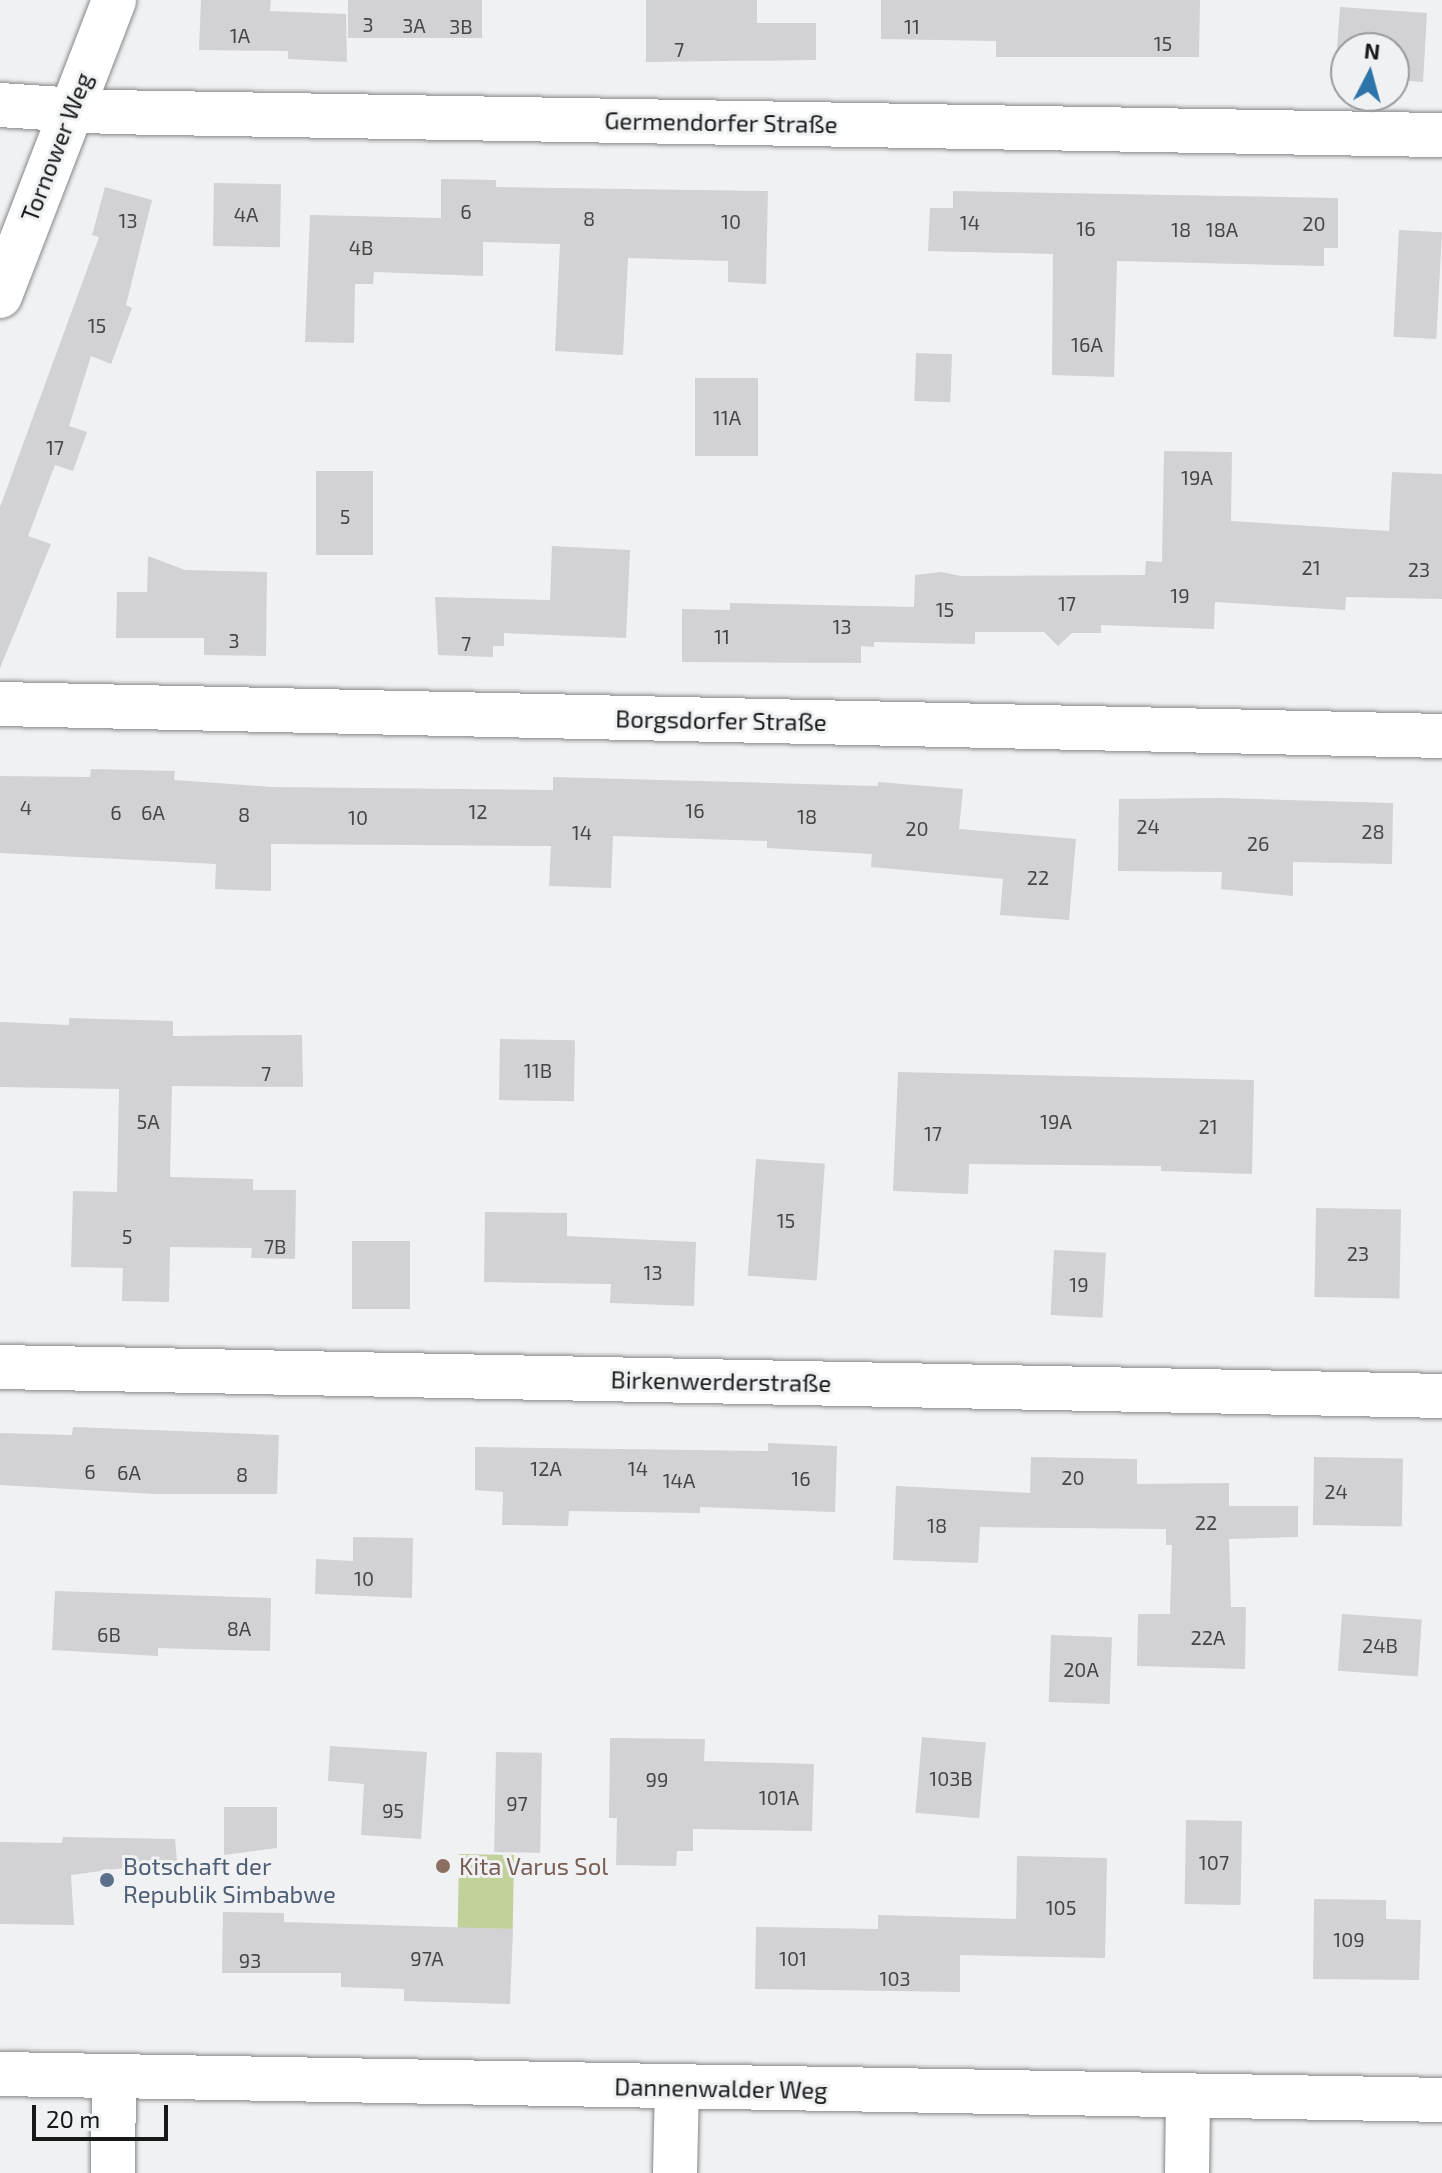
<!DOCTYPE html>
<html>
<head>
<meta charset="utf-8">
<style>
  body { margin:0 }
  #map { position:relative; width:1442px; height:2173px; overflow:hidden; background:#f0f1f3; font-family:"Exo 2",sans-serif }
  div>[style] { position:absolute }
  .green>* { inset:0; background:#c1d199; transform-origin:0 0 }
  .building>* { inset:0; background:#d2d1d3; transform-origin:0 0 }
  .roads { filter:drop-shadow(0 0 2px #868789) drop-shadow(0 0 2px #868789) }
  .minor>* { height:44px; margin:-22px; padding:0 22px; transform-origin:22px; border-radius:22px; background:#fff }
  .dots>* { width:22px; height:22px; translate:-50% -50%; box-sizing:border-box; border:4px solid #f0f1f3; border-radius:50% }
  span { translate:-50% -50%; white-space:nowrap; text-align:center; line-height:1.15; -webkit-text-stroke:6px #f0f1f3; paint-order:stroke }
  .number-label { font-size:20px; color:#464647 }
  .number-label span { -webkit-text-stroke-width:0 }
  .street-label { font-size:24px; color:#171818 }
  .service-label { font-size:24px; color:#4e5e75 }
  .left { translate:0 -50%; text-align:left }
  .education-label { font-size:24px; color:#785e54 }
  .north { position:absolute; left:1330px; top:32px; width:80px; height:80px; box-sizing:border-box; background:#f0f1f3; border:2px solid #999a9b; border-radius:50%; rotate:6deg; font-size:22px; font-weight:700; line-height:32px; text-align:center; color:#171818 }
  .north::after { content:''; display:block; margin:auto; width:28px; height:36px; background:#2d74a8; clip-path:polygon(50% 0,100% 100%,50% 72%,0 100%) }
  .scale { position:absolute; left:32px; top:2105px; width:136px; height:36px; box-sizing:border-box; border:4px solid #171818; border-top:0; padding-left:10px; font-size:24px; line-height:28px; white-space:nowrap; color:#171818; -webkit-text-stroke:6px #f0f1f3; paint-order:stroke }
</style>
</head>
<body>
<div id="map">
  <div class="green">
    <div style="left:459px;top:1854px;width:55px;height:74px;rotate:1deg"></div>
  </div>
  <div class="building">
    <div style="clip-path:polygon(201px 0,271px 0,270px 11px,346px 14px,347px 62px,288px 59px,288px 51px,199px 50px)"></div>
    <div style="left:348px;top:0;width:134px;height:38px"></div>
    <div style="clip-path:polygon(646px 0,757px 0,757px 23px,816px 23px,816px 60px,646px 62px)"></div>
    <div style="clip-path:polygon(881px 0,1200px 0,1199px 57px,996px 57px,996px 41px,881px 39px)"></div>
    <div style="clip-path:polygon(1340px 7px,1427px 13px,1423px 82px,1394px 80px,1394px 48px,1346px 48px,1346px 77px,1335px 76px)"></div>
    <div style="clip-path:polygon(441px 179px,496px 180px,496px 187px,768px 191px,766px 284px,728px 282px,728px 261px,628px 258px,623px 355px,555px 351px,560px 244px,483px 242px,483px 276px,374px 272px,373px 284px,355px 284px,354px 343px,305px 342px,310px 215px,441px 218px)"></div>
    <div style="left:214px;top:183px;width:67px;height:63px;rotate:1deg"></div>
    <div style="clip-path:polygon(105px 187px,152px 200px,126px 305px,132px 308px,111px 364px,91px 356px,69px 426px,87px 432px,73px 471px,55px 465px,28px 536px,51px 544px,0 668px,0 507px,99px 237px,92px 235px)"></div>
    <div style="clip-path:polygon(953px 191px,1338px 198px,1338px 248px,1324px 248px,1324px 266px,1117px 261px,1114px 377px,1052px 375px,1053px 254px,928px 251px,930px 208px,953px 208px)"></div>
    <div style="left:1399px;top:230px;width:43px;height:107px;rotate:3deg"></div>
    <div style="left:916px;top:353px;width:36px;height:48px;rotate:2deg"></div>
    <div style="left:695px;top:378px;width:63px;height:78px"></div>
    <div style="clip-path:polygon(1164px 451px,1232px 452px,1231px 521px,1389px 531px,1392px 472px,1442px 474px,1442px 599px,1346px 597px,1345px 610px,1215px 602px,1214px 629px,1101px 625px,1101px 633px,1072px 633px,1058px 646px,1044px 632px,975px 632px,975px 644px,874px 642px,874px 647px,861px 646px,861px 663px,682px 662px,682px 609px,730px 610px,730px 603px,914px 607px,915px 575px,941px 572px,961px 576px,1145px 575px,1146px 561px,1162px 562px)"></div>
    <div style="left:316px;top:471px;width:57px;height:84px"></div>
    <div style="clip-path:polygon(552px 546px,630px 550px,626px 638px,504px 633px,504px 646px,493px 646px,493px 657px,438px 655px,435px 597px,550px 600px)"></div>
    <div style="clip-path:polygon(148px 556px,185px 570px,267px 572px,266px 656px,204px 655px,204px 638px,116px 638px,117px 592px,147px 592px)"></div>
    <div style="clip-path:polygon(91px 769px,175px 771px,174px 780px,272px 787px,553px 790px,553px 777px,878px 786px,878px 782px,963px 789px,959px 829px,1076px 839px,1069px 920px,1000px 915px,1003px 879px,871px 867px,872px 854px,767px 848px,767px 841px,613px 836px,611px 888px,549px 886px,551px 846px,271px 844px,271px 891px,215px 889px,216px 864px,0 853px,0 776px,90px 777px)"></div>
    <div style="clip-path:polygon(1223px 798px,1393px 803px,1392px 864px,1293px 862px,1293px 896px,1221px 889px,1222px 872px,1118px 871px,1119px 799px)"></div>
    <div style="clip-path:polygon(69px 1018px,173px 1021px,173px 1036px,302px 1035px,303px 1087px,172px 1086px,170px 1177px,253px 1179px,253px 1190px,296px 1190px,295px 1259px,251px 1258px,252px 1248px,170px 1247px,169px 1302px,122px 1301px,123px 1268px,71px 1267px,73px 1191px,117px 1192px,119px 1089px,0 1087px,0 1022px,69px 1025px)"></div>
    <div style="left:500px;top:1039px;width:75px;height:61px;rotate:1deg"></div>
    <div style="clip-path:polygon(898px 1072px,1254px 1080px,1252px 1174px,1161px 1171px,1161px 1166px,969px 1164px,968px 1194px,893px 1191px)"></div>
    <div style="left:756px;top:1159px;width:69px;height:117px;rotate:4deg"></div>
    <div style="left:1316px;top:1208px;width:85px;height:89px;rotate:1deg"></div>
    <div style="clip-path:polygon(485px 1212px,567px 1213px,567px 1236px,696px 1242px,694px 1306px,610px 1303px,611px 1284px,484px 1282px)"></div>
    <div style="left:352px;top:1241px;width:58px;height:68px"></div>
    <div style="left:1054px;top:1250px;width:52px;height:65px;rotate:3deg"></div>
    <div style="clip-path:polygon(73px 1427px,279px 1435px,277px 1494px,154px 1494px,0 1485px,0 1433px,72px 1435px)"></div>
    <div style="clip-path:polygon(768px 1443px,837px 1446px,835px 1512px,700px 1507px,700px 1513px,569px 1511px,568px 1526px,502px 1525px,503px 1492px,475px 1490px,475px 1447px,768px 1451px)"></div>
    <div style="clip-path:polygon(1031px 1457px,1137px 1459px,1137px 1484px,1229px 1483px,1229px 1506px,1298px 1506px,1298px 1537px,1229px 1539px,1231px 1607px,1246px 1607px,1245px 1669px,1137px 1666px,1138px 1614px,1170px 1614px,1172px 1545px,1166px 1545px,1166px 1529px,980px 1527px,978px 1563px,893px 1560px,896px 1486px,1030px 1493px)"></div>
    <div style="left:1314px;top:1457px;width:89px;height:68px;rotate:1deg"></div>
    <div style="clip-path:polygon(353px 1537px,413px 1538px,412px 1598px,315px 1594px,316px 1559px,353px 1561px)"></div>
    <div style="clip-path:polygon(55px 1591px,271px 1598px,270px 1651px,158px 1648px,158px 1656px,52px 1650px)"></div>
    <div style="left:1342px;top:1614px;width:80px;height:57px;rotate:4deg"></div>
    <div style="left:1051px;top:1635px;width:61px;height:67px;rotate:2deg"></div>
    <div style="left:922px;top:1737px;width:64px;height:76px;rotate:5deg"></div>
    <div style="clip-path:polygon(610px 1738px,705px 1739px,704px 1761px,814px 1764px,812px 1831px,693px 1829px,693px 1851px,677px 1851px,676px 1866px,616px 1865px,617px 1818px,609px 1818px)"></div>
    <div style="clip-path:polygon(330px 1746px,427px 1752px,421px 1839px,361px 1835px,364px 1784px,328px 1781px)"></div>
    <div style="left:496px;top:1752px;width:46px;height:100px;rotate:1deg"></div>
    <div style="clip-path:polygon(224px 1807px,277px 1807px,277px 1848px,224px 1855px)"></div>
    <div style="left:1186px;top:1820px;width:56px;height:84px;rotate:1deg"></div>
    <div style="clip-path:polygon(63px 1837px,175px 1839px,177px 1861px,71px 1875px,74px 1925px,0 1924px,0 1842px,62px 1843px)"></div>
    <div style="clip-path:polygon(1017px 1856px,1107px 1858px,1105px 1958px,960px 1955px,960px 1992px,755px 1989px,756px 1927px,878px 1929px,878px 1915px,1016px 1919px)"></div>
    <div style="clip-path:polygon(1314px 1899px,1386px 1900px,1386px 1919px,1421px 1920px,1419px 1980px,1313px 1979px)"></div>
    <div style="clip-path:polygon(223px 1912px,284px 1913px,284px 1922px,513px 1929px,510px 2004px,404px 2001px,404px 1989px,341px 1987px,341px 1973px,222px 1973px)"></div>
  </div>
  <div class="roads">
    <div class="minor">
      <div style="left:0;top:105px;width:107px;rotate:3.7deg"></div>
      <div style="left:107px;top:112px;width:1335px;rotate:0.99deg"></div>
      <div style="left:0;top:296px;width:317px;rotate:-68.9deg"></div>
      <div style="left:0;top:704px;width:1442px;rotate:1.27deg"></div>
      <div style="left:0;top:1367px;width:1442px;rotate:1.15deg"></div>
      <div style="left:0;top:2074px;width:1442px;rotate:1.03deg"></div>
      <div style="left:113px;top:2173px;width:97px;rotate:-89.4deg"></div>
      <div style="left:675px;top:2173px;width:85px;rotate:-88.7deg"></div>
      <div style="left:1187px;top:2173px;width:75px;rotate:-89.2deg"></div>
    </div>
  </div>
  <div class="dots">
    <div style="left:443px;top:1866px;background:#8d6e63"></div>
    <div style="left:107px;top:1880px;background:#5c6f8a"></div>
  </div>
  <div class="number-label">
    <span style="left:368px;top:24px">3</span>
    <span style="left:414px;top:25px">3A</span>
    <span style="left:461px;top:26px">3B</span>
    <span style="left:912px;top:26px">11</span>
    <span style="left:240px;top:35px">1A</span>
    <span style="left:1163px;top:43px">15</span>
    <span style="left:679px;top:49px">7</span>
    <span style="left:466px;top:211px">6</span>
    <span style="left:246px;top:214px">4A</span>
    <span style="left:589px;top:218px">8</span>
    <span style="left:128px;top:220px">13</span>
    <span style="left:731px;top:221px">10</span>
    <span style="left:970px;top:222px">14</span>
    <span style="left:1314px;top:223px">20</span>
    <span style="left:1086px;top:228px">16</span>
    <span style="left:1181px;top:229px">18</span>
    <span style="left:1222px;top:229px">18A</span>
    <span style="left:361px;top:247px">4B</span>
    <span style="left:97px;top:325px">15</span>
    <span style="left:1087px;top:344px">16A</span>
    <span style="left:727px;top:417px">11A</span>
    <span style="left:55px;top:447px">17</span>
    <span style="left:1197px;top:477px">19A</span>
    <span style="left:345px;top:516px">5</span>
    <span style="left:1311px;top:567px">21</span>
    <span style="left:1419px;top:569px">23</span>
    <span style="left:1180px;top:595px">19</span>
    <span style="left:1067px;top:603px">17</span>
    <span style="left:945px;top:609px">15</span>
    <span style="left:842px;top:626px">13</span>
    <span style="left:722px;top:636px">11</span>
    <span style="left:234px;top:640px">3</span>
    <span style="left:466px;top:643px">7</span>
    <span style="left:26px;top:807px">4</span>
    <span style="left:695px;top:810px">16</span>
    <span style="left:478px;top:811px">12</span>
    <span style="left:116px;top:812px">6</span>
    <span style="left:153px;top:812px">6A</span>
    <span style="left:244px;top:814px">8</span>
    <span style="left:807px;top:816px">18</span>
    <span style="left:358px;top:817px">10</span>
    <span style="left:1148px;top:826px">24</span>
    <span style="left:917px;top:828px">20</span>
    <span style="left:1373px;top:831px">28</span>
    <span style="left:582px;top:832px">14</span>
    <span style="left:1258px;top:843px">26</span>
    <span style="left:1038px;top:877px">22</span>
    <span style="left:538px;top:1070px">11B</span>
    <span style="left:266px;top:1073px">7</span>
    <span style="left:148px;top:1121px">5A</span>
    <span style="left:1056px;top:1121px">19A</span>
    <span style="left:1208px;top:1126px">21</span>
    <span style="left:933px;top:1133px">17</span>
    <span style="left:786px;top:1220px">15</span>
    <span style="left:127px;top:1236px">5</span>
    <span style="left:275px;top:1246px">7B</span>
    <span style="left:1358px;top:1253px">23</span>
    <span style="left:653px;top:1272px">13</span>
    <span style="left:1079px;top:1284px">19</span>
    <span style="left:546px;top:1468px">12A</span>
    <span style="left:638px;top:1468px">14</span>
    <span style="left:90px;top:1471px">6</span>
    <span style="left:129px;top:1472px">6A</span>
    <span style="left:242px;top:1474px">8</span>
    <span style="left:1073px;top:1477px">20</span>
    <span style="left:801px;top:1478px">16</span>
    <span style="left:679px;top:1480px">14A</span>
    <span style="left:1336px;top:1491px">24</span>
    <span style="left:1206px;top:1522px">22</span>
    <span style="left:937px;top:1525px">18</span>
    <span style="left:364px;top:1578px">10</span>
    <span style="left:239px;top:1628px">8A</span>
    <span style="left:109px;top:1634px">6B</span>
    <span style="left:1208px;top:1637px">22A</span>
    <span style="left:1380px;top:1645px">24B</span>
    <span style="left:1081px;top:1669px">20A</span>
    <span style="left:951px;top:1778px">103B</span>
    <span style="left:657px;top:1779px">99</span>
    <span style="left:779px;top:1797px">101A</span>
    <span style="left:517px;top:1803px">97</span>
    <span style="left:393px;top:1810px">95</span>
    <span style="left:1214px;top:1862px">107</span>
    <span style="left:1061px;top:1907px">105</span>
    <span style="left:1349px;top:1939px">109</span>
    <span style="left:427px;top:1958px">97A</span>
    <span style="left:793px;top:1958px">101</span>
    <span style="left:250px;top:1960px">93</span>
    <span style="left:895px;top:1978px">103</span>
  </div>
  <div class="street-label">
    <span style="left:721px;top:122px;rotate:1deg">Germendorfer Straße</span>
    <span style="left:56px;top:147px;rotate:-69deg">Tornower Weg</span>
    <span style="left:721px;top:720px;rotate:1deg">Borgsdorfer Straße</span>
    <span style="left:721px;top:1381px;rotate:1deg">Birkenwerderstraße</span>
    <span style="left:721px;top:2088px;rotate:1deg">Dannenwalder Weg</span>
  </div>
  <div class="service-label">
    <span class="left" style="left:123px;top:1880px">Botschaft der<br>Republik Simbabwe</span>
  </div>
  <div class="education-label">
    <span class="left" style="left:459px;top:1866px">Kita Varus Sol</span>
  </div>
  <div class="north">N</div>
  <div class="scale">20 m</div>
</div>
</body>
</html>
